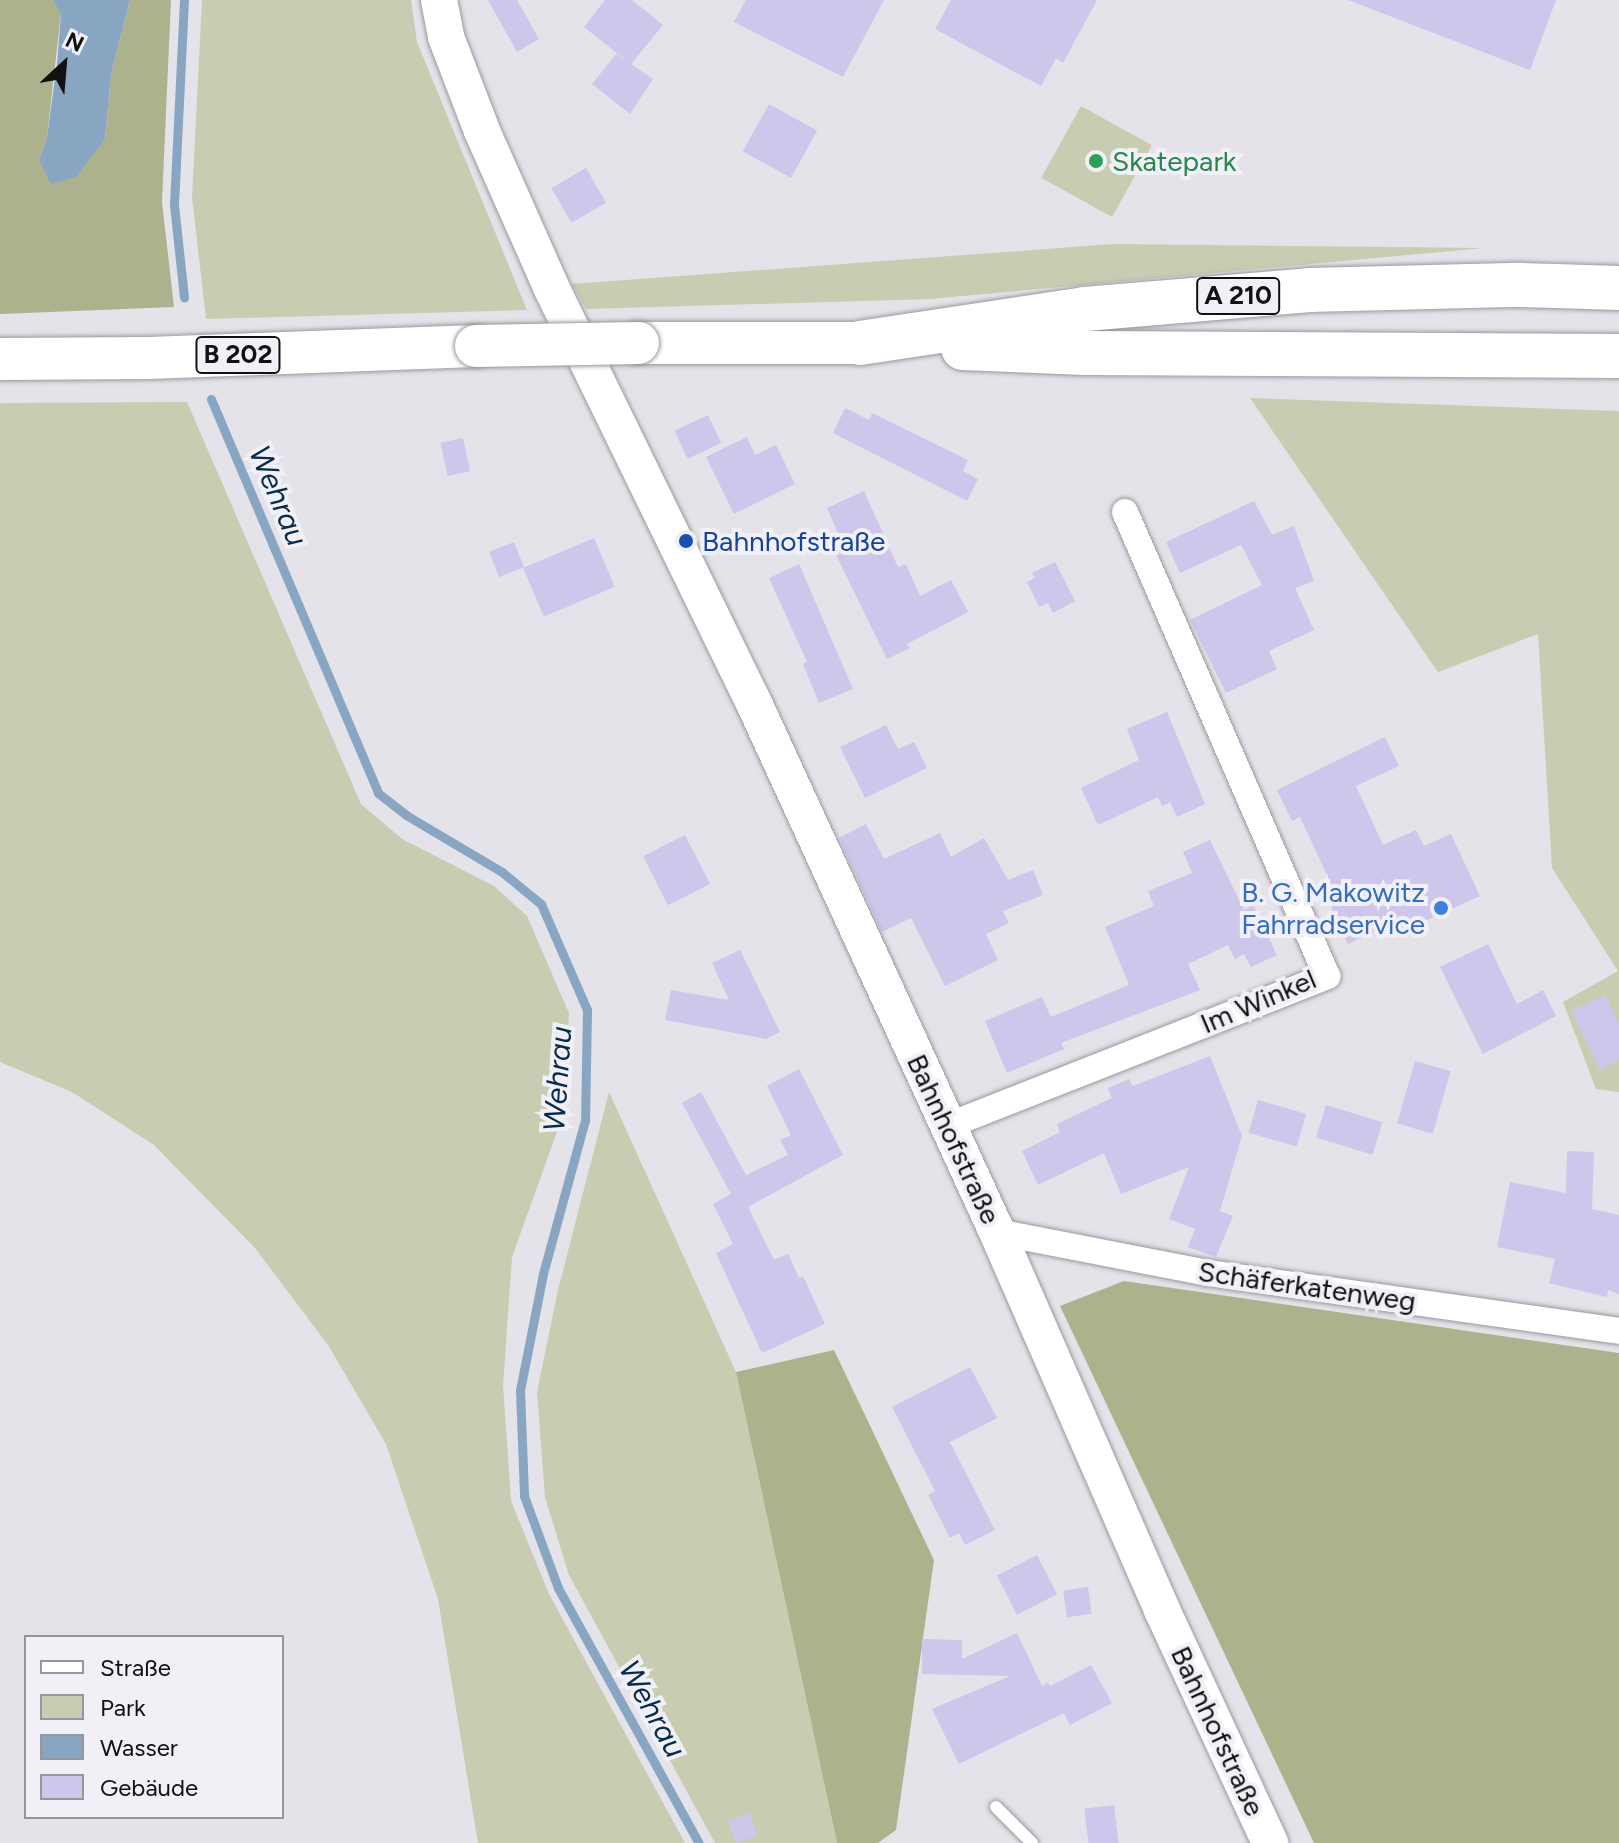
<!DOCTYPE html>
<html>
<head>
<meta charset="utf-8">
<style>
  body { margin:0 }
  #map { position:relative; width:1619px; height:1843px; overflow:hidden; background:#e4e3e9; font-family:Figtree,sans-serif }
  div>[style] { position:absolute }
  .green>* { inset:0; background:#c8ccb1; transform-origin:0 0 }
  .forest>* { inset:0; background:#adb28c }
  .water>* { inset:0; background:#88a6c2 }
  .stream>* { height:9px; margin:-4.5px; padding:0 4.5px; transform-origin:4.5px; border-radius:4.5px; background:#88a6c2 }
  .building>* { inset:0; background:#cec6eb; transform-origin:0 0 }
  .roads { filter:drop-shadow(0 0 2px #9a999f) drop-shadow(0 0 2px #9a999f) }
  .service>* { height:12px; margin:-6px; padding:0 6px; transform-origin:6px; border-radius:6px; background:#fff }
  .minor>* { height:26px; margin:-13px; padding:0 13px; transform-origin:13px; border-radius:13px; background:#fff }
  .secondary>* { height:36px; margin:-18px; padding:0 18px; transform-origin:18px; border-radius:18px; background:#fff }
  .trunk>* { height:42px; margin:-21px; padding:0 21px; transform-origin:21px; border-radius:21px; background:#fff }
  .motorway>* { height:44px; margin:-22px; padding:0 22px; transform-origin:22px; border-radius:22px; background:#fff }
  .bridges { filter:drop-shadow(0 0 2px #9a999f) drop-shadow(0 0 2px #9a999f) }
  .trunk-bridge>* { height:42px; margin:-21px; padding:0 21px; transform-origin:21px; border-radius:21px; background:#fff }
  .dots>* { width:22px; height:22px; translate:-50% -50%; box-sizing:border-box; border:4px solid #f1f0f6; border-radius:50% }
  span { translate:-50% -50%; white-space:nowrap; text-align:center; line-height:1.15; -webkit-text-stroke:8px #f1f0f6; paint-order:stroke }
  .shield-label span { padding:2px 6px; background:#f1f0f6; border:2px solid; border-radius:6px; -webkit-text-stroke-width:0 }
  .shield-label { font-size:26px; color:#111112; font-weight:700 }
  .leisure-label { font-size:28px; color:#27864d }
  .left { translate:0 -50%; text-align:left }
  .transit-label { font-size:28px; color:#164399 }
  .shop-label { font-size:28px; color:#366cbe }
  .right { translate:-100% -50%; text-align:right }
  .street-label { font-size:28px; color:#111112 }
  .water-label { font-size:30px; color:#072c49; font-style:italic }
  .legend { position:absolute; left:24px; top:1635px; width:260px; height:184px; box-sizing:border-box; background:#f1f0f6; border:2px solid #97979b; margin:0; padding:10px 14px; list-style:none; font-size:24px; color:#111112 }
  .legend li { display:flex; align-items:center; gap:16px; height:40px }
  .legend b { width:40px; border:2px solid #97979b }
  .north { position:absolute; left:24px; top:24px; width:80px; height:80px; -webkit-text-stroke:6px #f1f0f6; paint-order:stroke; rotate:26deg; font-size:22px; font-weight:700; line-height:32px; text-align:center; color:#111112 }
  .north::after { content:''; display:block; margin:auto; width:28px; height:36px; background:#111112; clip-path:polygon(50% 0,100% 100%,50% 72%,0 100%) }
</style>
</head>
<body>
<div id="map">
  <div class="green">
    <div style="clip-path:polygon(202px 0,411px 0,417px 42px,527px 310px,206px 319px,192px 197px)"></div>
    <div style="left:1081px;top:106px;width:81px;height:82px;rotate:29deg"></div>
    <div style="clip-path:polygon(1113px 244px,1484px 248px,930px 299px,586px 309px,572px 284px)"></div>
    <div style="clip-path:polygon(1250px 398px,1619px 411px,1619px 1092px,1596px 1089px,1563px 1002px,1618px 971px,1552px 868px,1538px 634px,1438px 672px)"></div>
    <div style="clip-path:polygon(187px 402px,361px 804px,402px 839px,494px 886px,527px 916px,569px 1013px,563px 1115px,512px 1257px,503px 1385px,511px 1501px,549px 1594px,685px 1843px,478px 1843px,438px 1599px,386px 1444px,328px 1345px,255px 1248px,154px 1145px,72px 1092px,0 1062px,0 403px)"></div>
    <div style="clip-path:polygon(609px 1092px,736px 1372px,837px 1843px,715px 1843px,569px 1575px,545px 1497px,537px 1392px,558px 1290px)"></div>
  </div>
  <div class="forest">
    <div style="clip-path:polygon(0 0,53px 0,61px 13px,47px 137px,39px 160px,105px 139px,111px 74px,130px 0,171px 0,162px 202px,174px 307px,0 314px)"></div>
    <div style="clip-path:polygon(1124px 1281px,1619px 1353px,1619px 1843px,1314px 1843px,1060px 1306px)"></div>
    <div style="clip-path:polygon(834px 1350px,934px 1560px,896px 1830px,878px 1843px,837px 1843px,736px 1372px)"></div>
  </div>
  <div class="water">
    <div style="clip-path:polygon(53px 0,130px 0,111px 74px,105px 139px,76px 177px,51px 184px,39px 160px,47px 137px,57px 64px,61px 14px)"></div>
  </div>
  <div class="stream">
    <div style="left:184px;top:0;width:205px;rotate:92.8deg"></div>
    <div style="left:174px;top:205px;width:93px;rotate:83.8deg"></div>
    <div style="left:211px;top:399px;width:428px;rotate:67deg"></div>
    <div style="left:378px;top:793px;width:36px;rotate:38deg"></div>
    <div style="left:406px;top:815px;width:112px;rotate:30.7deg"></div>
    <div style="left:502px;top:872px;width:50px;rotate:39.4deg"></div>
    <div style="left:541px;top:904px;width:116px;rotate:66.5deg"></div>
    <div style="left:587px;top:1010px;width:110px;rotate:91deg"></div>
    <div style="left:585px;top:1120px;width:160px;rotate:105.3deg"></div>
    <div style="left:543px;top:1274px;width:118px;rotate:101.2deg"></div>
    <div style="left:520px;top:1390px;width:106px;rotate:87.8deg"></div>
    <div style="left:524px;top:1496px;width:98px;rotate:69.7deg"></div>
    <div style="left:558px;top:1588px;width:291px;rotate:61.1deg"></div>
  </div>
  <div class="building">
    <div style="clip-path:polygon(488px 0,517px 0,539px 39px,517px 52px)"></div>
    <div style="clip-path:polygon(605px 0,632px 0,663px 25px,631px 64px,653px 79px,630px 114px,592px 84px,616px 54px,628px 62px,584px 27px)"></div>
    <div style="clip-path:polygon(746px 0,884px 0,843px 77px,734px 22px)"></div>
    <div style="clip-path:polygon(951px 0,1097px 0,1063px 63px,1056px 58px,1041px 86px,935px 29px)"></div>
    <div style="clip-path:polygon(1348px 0,1556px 0,1530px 70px)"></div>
    <div style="left:769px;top:104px;width:55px;height:54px;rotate:29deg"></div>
    <div style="left:586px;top:168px;width:40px;height:40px;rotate:60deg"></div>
    <div style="clip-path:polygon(845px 408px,869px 420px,872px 413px,968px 460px,963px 471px,978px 479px,967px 501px,833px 433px)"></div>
    <div style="left:708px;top:415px;width:31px;height:37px;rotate:65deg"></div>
    <div style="clip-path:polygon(747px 437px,755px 455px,776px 445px,795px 484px,734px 514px,706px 457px)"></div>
    <div style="left:463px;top:438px;width:34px;height:23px;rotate:78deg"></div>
    <div style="clip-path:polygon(864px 491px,898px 567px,906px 564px,920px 596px,951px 580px,968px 612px,907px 644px,910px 648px,887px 659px,833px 549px,843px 545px,827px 508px)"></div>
    <div style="clip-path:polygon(1254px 501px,1272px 535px,1294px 526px,1314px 581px,1295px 588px,1314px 630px,1269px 651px,1277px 669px,1226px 693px,1190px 620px,1262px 585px,1241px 545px,1180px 573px,1166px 542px)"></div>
    <div style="left:594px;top:538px;width:53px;height:77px;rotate:67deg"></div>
    <div style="left:514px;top:542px;width:27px;height:27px;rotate:68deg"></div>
    <div style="clip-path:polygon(1055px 562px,1075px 601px,1053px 613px,1048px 603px,1039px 607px,1027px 582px,1035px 578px,1032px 573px)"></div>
    <div style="clip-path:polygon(799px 564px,853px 689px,819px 703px,803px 664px,807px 662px,769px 578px)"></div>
    <div style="clip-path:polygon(1167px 712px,1205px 804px,1177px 817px,1170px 802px,1162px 806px,1158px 797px,1098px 825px,1081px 788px,1139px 760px,1127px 729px)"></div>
    <div style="clip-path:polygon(886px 725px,898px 749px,914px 742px,927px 768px,865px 798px,840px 747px)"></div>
    <div style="clip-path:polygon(1385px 737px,1399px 766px,1356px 786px,1383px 845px,1416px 830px,1424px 846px,1451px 834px,1480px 896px,1387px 938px,1382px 928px,1348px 944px,1331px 907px,1340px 903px,1300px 817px,1292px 821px,1277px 790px)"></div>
    <div style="clip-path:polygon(866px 824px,884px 859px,940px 833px,951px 857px,984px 838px,1008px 880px,1033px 870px,1043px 895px,1003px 911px,1009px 923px,986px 934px,998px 960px,945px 986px,911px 918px,882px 932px,839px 838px)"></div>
    <div style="left:685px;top:835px;width:55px;height:47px;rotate:63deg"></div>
    <div style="clip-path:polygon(1210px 840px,1244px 910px,1253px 905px,1277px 955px,1251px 967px,1244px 954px,1235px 959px,1228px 945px,1188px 964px,1200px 990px,1061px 1043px,1064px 1049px,1007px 1073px,985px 1021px,1042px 997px,1051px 1017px,1129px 985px,1105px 927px,1154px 906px,1148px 891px,1192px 873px,1183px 852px)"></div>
    <div style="clip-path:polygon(1488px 944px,1517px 1004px,1543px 990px,1556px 1016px,1483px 1054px,1440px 967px)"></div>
    <div style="clip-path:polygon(740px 950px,780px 1032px,766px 1039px,665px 1020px,671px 990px,729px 1000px,712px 963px)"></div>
    <div style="clip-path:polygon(1605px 995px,1619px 1024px,1619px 1060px,1600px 1070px,1571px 1011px)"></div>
    <div style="clip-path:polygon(1210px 1056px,1242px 1136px,1220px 1211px,1233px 1216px,1216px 1257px,1188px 1247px,1195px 1229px,1169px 1219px,1189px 1167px,1121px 1194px,1104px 1153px,1038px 1185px,1022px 1151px,1060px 1132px,1057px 1124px,1112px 1098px,1108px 1088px,1129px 1079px,1133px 1086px)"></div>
    <div style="left:1415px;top:1061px;width:37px;height:65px;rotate:16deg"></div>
    <div style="clip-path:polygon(799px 1069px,843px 1155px,748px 1207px,774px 1260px,788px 1254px,799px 1278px,803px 1276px,825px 1324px,762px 1353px,716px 1253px,733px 1244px,713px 1204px,731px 1194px,682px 1103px,701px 1092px,746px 1175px,788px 1155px,780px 1140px,791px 1135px,767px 1086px)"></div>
    <div style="left:1258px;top:1100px;width:50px;height:34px;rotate:16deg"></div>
    <div style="left:1326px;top:1105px;width:59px;height:34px;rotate:17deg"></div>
    <div style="clip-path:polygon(1567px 1151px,1594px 1152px,1592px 1209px,1619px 1215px,1619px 1294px,1608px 1290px,1607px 1297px,1549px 1283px,1555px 1259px,1497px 1247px,1510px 1182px,1566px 1193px)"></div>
    <div style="clip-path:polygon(970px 1367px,997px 1418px,950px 1442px,995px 1530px,965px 1545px,959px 1533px,950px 1538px,928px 1495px,935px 1491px,892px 1407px)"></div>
    <div style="left:1037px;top:1555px;width:44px;height:45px;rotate:63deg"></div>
    <div style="left:1088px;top:1587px;width:27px;height:25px;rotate:82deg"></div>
    <div style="clip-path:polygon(1017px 1633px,1042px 1686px,1048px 1682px,1050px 1686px,1091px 1665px,1112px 1703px,1070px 1725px,1064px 1713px,959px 1764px,932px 1709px,1010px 1676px,922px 1674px,922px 1639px,962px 1640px,962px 1659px)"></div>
    <div style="left:1114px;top:1805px;width:38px;height:30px;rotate:83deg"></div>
    <div style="left:749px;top:1813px;width:24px;height:23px;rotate:68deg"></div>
  </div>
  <div class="roads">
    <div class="service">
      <div style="left:996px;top:1807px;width:51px;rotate:45deg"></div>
    </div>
    <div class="minor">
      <div style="left:947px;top:1126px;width:409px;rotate:-21.5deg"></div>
      <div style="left:1327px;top:976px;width:506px;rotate:-113.53deg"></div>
      <div style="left:997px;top:1232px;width:215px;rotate:11deg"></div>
      <div style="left:1208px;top:1273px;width:415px;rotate:8deg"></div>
    </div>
    <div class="secondary">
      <div style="left:439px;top:0;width:38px;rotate:79deg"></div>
      <div style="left:446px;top:37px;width:101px;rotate:69deg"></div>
      <div style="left:482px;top:131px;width:171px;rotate:66.1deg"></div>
      <div style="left:551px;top:287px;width:461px;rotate:64deg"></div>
      <div style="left:753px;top:701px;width:584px;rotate:65.32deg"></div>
      <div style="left:997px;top:1232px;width:412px;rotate:66.4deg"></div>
      <div style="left:1162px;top:1610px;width:257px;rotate:65.1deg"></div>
    </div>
    <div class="trunk">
      <div style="left:638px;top:343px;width:222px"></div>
      <div style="left:0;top:359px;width:148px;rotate:-0.4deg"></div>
      <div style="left:148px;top:358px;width:328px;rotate:-2.1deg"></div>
    </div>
    <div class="motorway">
      <div style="left:860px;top:343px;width:228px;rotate:-8.6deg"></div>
      <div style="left:1085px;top:309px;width:225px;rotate:-4.8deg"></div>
      <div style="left:1309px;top:290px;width:211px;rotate:-1.4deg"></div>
      <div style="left:1520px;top:285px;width:99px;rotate:1.7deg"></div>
      <div style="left:963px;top:348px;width:122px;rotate:2.3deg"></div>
      <div style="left:1085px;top:353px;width:534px;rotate:0.32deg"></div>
    </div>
  </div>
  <div class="bridges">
    <div class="trunk-bridge">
      <div style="left:476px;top:346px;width:162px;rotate:-1.1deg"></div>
    </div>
  </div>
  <div class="dots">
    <div style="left:1096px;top:161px;background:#2e9e5b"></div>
    <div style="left:686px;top:541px;background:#1a4fb4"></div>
    <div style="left:1441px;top:908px;background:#3f7fe0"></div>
  </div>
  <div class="shield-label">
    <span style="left:1238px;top:296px">A 210</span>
    <span style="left:238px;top:355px">B 202</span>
  </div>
  <div class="leisure-label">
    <span class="left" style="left:1112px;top:161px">Skatepark</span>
  </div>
  <div class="transit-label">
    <span class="left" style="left:702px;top:541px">Bahnhofstraße</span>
  </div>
  <div class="shop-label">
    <span class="right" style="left:1425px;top:908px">B. G. Makowitz<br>Fahrradservice</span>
  </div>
  <div class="street-label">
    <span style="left:1258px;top:1001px;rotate:-23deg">Im Winkel</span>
    <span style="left:954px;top:1139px;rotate:65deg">Bahnhofstraße</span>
    <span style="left:1307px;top:1286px;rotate:8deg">Schäferkatenweg</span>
    <span style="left:1218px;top:1731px;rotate:65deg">Bahnhofstraße</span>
  </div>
  <div class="water-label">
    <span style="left:278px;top:496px;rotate:67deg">Wehrau</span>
    <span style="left:558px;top:1079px;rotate:-86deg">Wehrau</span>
    <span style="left:652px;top:1709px;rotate:61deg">Wehrau</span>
  </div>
  <ul class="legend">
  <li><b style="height:10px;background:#fff"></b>Straße</li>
  <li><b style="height:22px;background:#c8ccb1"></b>Park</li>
  <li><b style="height:22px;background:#88a6c2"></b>Wasser</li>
  <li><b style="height:22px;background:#cec6eb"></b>Gebäude</li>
  </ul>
  <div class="north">N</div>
</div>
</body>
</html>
